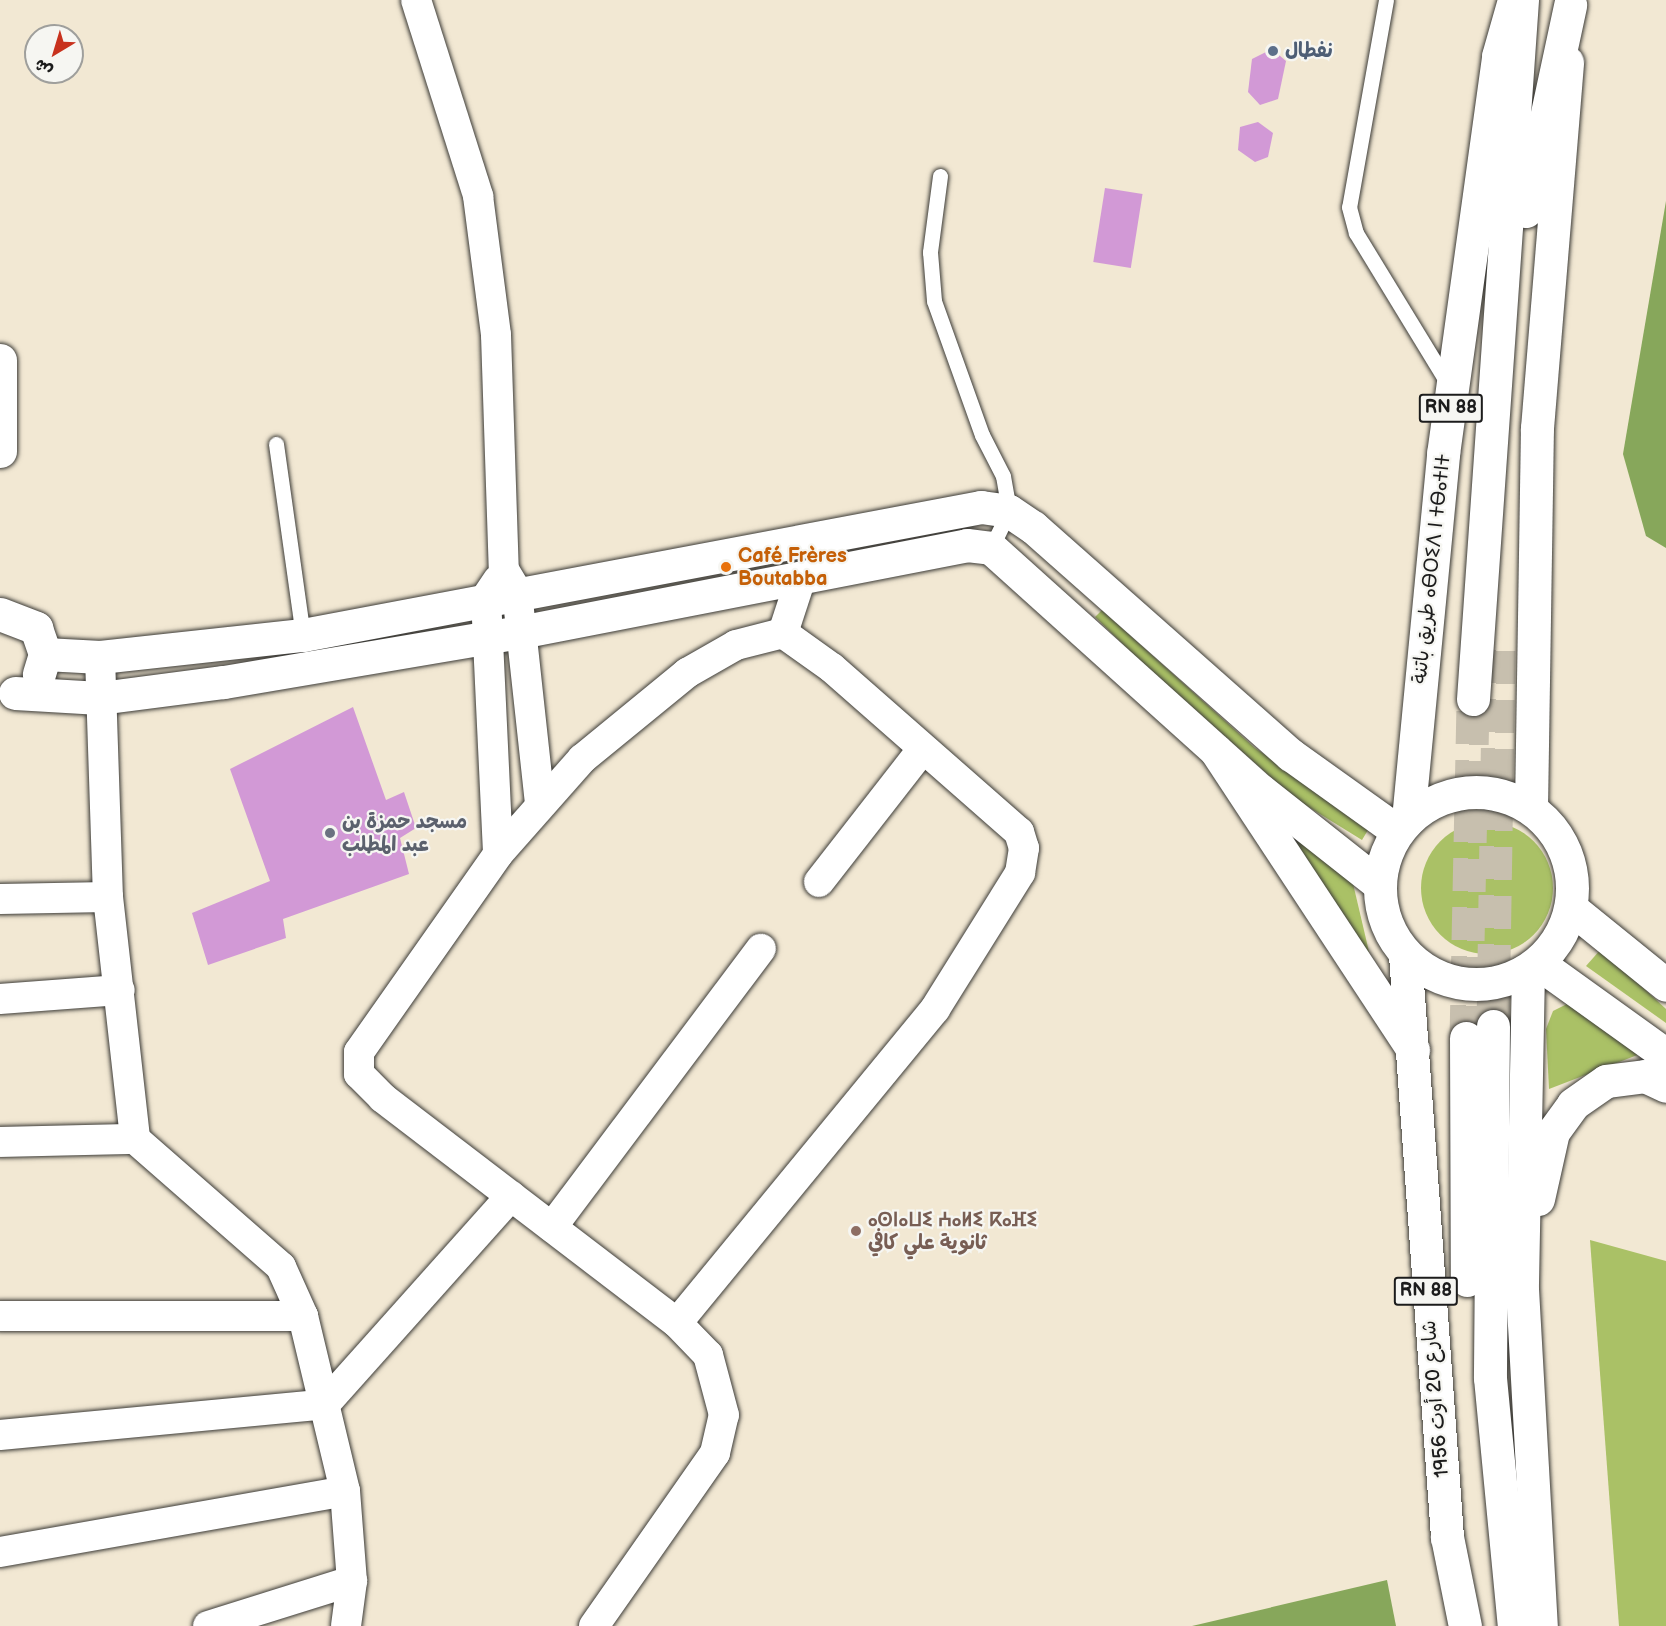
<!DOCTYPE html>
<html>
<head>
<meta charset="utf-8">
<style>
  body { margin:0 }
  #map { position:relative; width:1666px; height:1626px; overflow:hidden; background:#f2e8d3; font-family:"Balsamiq Sans","Playpen Sans Arabic","Noto Sans Tifinagh",sans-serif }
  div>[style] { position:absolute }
  .green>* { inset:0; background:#aac166 }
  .round { border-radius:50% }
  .forest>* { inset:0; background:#87a75b }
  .building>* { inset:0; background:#d299d6; transform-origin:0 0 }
  .trunk-tunnel>* { height:33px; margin-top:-16.5px; transform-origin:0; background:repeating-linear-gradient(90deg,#c7bfae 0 33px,transparent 0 49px) }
  .roads { filter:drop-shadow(0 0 2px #3c3b37) drop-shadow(0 0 2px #3c3b37) }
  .service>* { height:15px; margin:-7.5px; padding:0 7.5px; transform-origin:7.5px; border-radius:7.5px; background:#fff }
  .minor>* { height:30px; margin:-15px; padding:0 15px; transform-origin:15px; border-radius:15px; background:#fff }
  .tertiary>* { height:33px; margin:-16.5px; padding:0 16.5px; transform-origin:16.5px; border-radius:16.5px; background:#fff }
  .tertiary>.ring { margin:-16.5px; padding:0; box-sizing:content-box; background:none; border:33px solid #fff; border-radius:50% }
  .primary>* { height:33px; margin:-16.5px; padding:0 16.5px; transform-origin:16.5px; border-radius:16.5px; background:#fff }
  .trunk>* { height:33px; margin:-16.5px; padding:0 16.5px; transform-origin:16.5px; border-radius:16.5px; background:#fff }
  .dots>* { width:16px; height:16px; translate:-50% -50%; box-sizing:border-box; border:3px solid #f6f6f2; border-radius:50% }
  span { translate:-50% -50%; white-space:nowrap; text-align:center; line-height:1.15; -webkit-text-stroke:4.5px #f6f6f2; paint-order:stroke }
  .shield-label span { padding:2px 4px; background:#f6f6f2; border:2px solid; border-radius:4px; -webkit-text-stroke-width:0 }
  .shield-label { font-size:18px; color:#1c1c1c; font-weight:700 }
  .service-label { font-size:20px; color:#4e5e75; font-weight:700 }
  .left { translate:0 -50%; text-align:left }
  .food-label { font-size:20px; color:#c56008; font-weight:700 }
  .street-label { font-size:20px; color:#1c1c1c }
  .worship-label { font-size:20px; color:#5b616d; font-weight:700 }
  .education-label { font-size:20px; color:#785e54; font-weight:700 }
  .north { position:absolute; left:24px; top:24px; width:60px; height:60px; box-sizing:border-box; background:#f6f6f2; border:2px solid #9f9f9c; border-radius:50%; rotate:218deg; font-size:16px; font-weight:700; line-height:24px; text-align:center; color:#1c1c1c }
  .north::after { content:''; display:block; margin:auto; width:21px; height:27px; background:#c8321e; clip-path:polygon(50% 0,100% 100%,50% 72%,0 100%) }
</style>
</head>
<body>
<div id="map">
  <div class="green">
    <div style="clip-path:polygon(1102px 610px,1255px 748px,1371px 825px,1362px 840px,1294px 798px,1135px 656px,1095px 617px)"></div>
    <div class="round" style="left:1421px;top:822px;width:132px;height:132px"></div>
    <div style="clip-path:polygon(1303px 838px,1351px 875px,1370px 956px,1296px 843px)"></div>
    <div style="clip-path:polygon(1601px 949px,1666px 1009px,1666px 1023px,1586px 966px)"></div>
    <div style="clip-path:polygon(1569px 1003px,1640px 1054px,1549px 1089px,1546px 1029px,1553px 1011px)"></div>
    <div style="clip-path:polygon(1590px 1240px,1666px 1261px,1666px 1626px,1619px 1626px)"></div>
  </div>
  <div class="forest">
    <div style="clip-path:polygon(1666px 201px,1666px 548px,1646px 536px,1623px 454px)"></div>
    <div style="clip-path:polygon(1387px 1580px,1396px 1626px,1192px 1626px)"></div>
  </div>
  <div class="building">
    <div style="clip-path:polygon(1272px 49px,1286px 61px,1278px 99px,1260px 105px,1248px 92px,1252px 59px)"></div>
    <div style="clip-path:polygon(1258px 122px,1273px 133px,1268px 157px,1255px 162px,1238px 150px,1240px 127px)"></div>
    <div style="left:1105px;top:188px;width:38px;height:75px;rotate:9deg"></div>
    <div style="clip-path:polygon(353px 707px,386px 800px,404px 792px,416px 828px,400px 838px,409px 874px,283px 919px,286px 938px,208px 965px,192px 913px,270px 881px,230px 769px)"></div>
  </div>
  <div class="trunk-tunnel">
    <div style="left:1493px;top:1026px;width:391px;rotate:-89.1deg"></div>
    <div style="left:1466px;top:1038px;width:339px;rotate:-88.8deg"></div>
  </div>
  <div class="roads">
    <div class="service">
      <div style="left:1386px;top:0;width:210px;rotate:100.1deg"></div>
      <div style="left:1349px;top:207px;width:27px;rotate:75deg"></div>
      <div style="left:1356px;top:233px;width:177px;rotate:58.6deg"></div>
      <div style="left:940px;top:176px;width:77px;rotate:97.5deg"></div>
      <div style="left:930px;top:252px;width:49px;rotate:85.3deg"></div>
      <div style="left:934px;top:301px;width:142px;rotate:70.3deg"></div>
      <div style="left:982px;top:435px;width:46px;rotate:62.9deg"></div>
      <div style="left:1003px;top:476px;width:36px;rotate:80deg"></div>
      <div style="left:1009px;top:511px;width:41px;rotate:115.9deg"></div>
      <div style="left:276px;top:444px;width:193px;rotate:82deg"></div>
    </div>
    <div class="minor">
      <div style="left:416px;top:0;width:206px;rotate:72.4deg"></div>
      <div style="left:478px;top:196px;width:140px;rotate:82.6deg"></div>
      <div style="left:496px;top:335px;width:235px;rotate:88.1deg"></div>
      <div style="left:504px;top:570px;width:26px;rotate:59deg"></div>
      <div style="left:517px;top:592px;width:214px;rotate:83.8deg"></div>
      <div style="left:498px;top:580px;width:22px;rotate:124deg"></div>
      <div style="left:486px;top:598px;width:256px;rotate:87.3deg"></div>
      <div style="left:783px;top:633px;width:58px;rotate:-71.9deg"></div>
      <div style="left:100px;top:657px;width:240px;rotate:88.1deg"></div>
      <div style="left:108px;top:897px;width:244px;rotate:83.6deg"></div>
      <div style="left:135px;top:1139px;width:194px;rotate:41.2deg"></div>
      <div style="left:281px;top:1267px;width:54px;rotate:65.8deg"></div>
      <div style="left:303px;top:1316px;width:180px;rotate:76.5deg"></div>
      <div style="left:345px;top:1491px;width:90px;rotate:85.6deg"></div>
      <div style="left:352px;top:1581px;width:45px;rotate:97.6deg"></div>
      <div style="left:819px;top:882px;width:166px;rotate:-52.1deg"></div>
      <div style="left:0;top:899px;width:108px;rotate:-1.1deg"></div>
      <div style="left:0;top:999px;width:120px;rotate:-4.3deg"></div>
      <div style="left:0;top:1142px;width:135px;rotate:-1.3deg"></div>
      <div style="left:552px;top:1227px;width:348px;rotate:-53.1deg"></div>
      <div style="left:0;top:1316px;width:303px"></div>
      <div style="left:0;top:1435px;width:326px;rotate:-5.4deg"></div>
      <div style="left:325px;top:1404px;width:279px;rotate:-48.2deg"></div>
      <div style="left:0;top:1552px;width:350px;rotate:-10deg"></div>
      <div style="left:208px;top:1626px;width:151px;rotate:-17.4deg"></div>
      <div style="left:594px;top:1626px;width:211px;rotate:-55deg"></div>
      <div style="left:715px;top:1453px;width:39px;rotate:-77deg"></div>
      <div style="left:724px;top:1415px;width:62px;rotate:-104.9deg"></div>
      <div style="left:708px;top:1355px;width:45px;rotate:-134.1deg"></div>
      <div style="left:677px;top:1323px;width:370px;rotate:-142.6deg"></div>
      <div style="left:383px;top:1098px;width:34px;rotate:-135deg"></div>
      <div style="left:359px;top:1074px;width:22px;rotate:-90deg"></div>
      <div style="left:359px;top:1052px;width:242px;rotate:-54.9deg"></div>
      <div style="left:498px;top:854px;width:127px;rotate:-48.5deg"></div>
      <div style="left:582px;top:759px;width:136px;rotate:-39.3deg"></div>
      <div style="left:687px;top:673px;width:56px;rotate:-29.7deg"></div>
      <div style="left:736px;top:645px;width:49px;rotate:-14.3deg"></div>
      <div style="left:783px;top:633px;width:60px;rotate:35.5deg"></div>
      <div style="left:832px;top:668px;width:249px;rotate:41.3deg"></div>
      <div style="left:1019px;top:832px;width:17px;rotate:73deg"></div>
      <div style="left:1024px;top:848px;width:25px;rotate:99deg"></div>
      <div style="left:1020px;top:873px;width:160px;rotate:122deg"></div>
      <div style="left:935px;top:1009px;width:406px;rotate:129.4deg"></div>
    </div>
    <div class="tertiary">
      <div style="left:0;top:360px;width:91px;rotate:90deg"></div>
      <div style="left:0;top:614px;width:39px;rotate:21deg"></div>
      <div style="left:36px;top:628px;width:28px;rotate:71deg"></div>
      <div style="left:45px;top:654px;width:21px;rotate:107deg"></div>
      <div style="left:45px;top:654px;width:55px;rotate:3.1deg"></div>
      <div style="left:100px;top:657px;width:204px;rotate:-6.2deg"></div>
      <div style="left:303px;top:635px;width:690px;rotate:-10.69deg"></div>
      <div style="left:981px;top:507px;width:28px;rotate:8deg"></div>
      <div style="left:1009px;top:511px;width:29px;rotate:34deg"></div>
      <div style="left:1033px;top:527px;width:344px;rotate:41.5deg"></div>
      <div style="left:1291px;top:755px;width:130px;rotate:35.6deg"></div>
      <div style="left:15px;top:693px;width:85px;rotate:3.4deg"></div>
      <div style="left:100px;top:698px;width:125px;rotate:-7.4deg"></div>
      <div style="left:224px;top:682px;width:300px;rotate:-9.6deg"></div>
      <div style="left:520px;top:632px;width:455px;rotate:-11deg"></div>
      <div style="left:967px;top:545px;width:24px;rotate:7deg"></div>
      <div style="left:991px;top:548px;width:362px;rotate:42deg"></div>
      <div style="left:1260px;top:790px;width:152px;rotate:38.3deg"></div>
      <div class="ring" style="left:1380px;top:792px;width:159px;height:159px"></div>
      <div style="left:1571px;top:908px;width:122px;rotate:39deg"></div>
      <div style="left:1538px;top:963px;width:158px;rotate:35.7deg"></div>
    </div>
    <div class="primary">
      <div style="left:1531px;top:808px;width:380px;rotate:-89.1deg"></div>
      <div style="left:1537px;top:428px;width:367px;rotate:-85.3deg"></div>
      <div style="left:1408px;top:819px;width:367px;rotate:-84.5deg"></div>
      <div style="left:1443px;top:454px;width:402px;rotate:-82.1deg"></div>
      <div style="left:1498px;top:56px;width:58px;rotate:-74.1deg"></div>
    </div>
    <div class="trunk">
      <div style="left:1526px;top:211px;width:211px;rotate:-77.9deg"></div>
      <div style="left:1473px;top:699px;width:701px;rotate:-85.99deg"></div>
      <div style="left:1216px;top:751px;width:358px;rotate:56.6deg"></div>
      <div style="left:1405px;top:955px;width:584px;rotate:85.87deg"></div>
      <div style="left:1447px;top:1537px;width:91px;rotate:78.6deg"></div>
      <div style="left:1528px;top:970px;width:319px;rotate:91.1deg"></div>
      <div style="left:1522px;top:1289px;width:338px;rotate:86.8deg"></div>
      <div style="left:1493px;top:1026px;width:352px;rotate:90.5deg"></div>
      <div style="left:1490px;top:1378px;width:249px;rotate:84.5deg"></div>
      <div style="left:1466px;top:1038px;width:242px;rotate:89.8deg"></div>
      <div style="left:1538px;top:1199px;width:69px;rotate:-77.4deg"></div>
      <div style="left:1553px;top:1132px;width:34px;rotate:-54deg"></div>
      <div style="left:1573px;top:1104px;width:40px;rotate:-34.9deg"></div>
      <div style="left:1606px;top:1081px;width:39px;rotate:-7deg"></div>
      <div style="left:1645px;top:1076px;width:23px;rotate:25deg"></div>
    </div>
  </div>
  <div class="dots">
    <div style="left:1273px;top:51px;background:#5c6f8a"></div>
    <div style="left:726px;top:567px;background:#e8710a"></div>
    <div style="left:330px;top:833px;background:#6b7280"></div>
    <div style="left:856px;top:1231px;background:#8d6e63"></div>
  </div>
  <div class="shield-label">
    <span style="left:1451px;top:408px">RN 88</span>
    <span style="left:1426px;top:1291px">RN 88</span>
  </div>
  <div class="service-label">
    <span class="left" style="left:1285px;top:51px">نفطال</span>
  </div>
  <div class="food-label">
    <span class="left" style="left:738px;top:568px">Café Frères<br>Boutabba</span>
  </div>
  <div class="street-label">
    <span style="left:1432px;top:569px;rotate:-84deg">طريق باتنة ⴰⴱⵔⵉⴷ ⵏ ⵜⴱⴰⵜⵏⵜ</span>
    <span style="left:1436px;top:1399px;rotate:-95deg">شارع 20 أوت 1956</span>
  </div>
  <div class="worship-label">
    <span class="left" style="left:342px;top:834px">مسجد حمزة بن<br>عبد المطلب</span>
  </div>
  <div class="education-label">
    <span class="left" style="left:868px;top:1232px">ⴰⵙⵏⴰⵡⵉ ⵄⴰⵍⵉ ⴽⴰⴼⵉ<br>ثانوية علي كافي</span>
  </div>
  <div class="north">ش</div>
</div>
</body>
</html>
